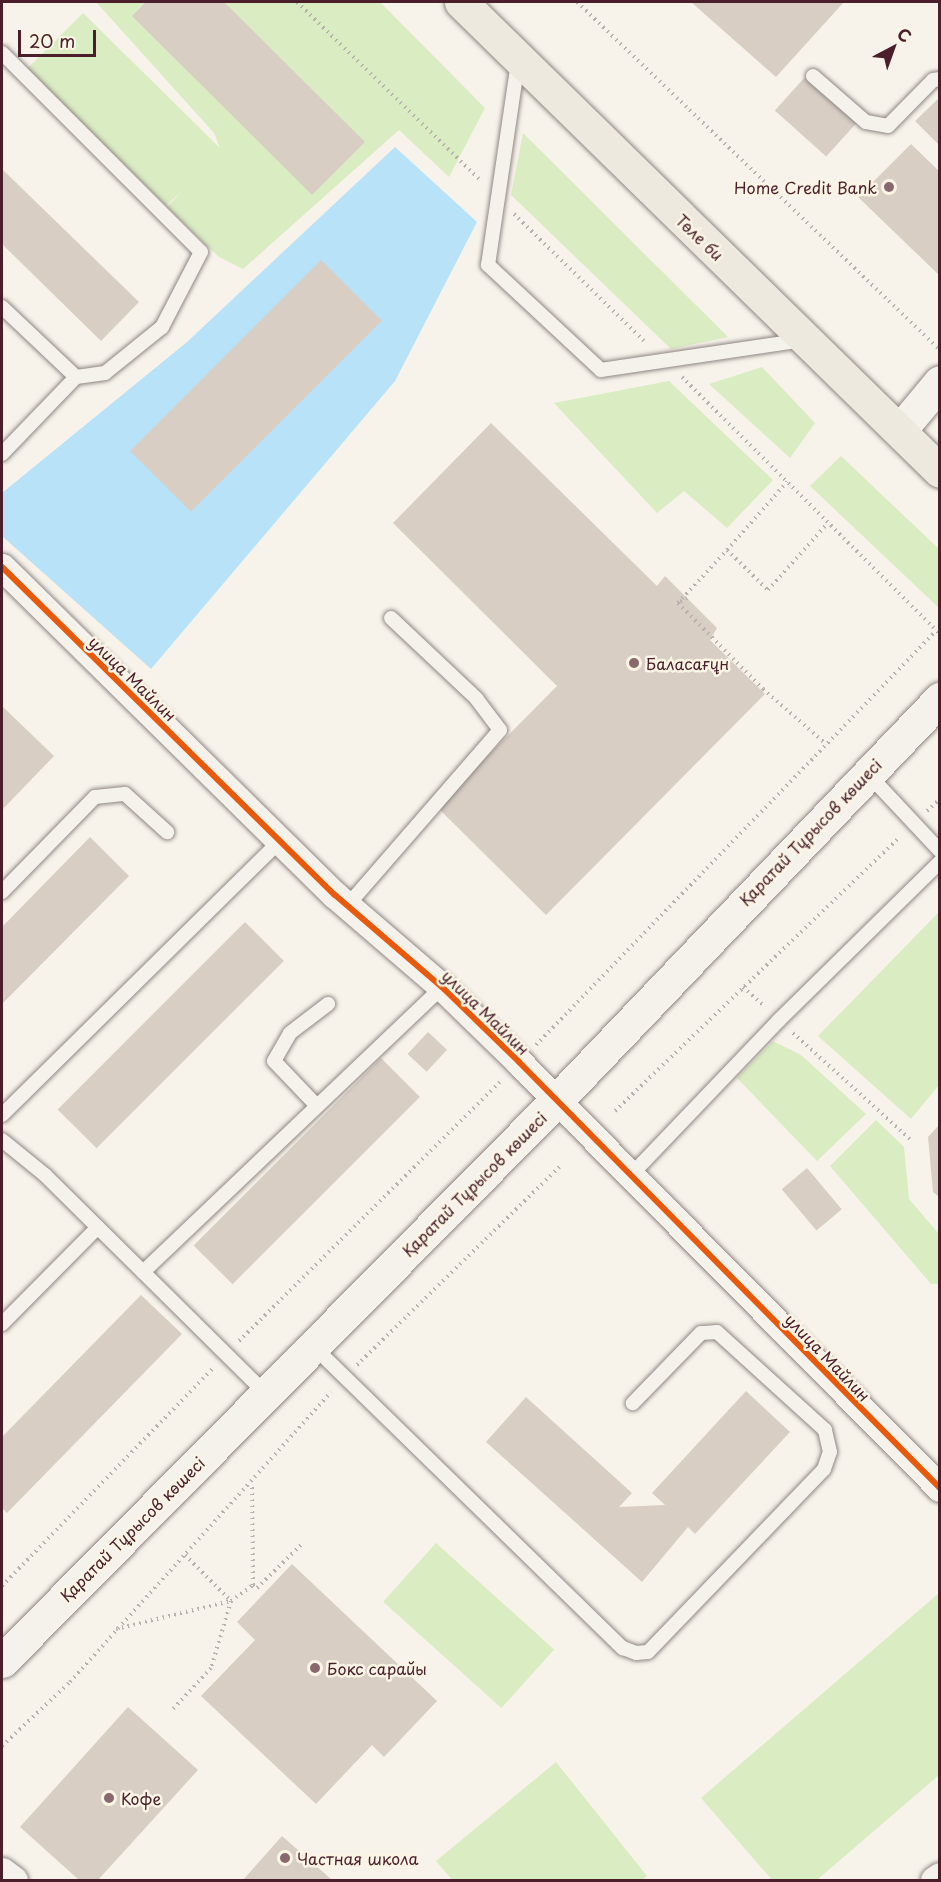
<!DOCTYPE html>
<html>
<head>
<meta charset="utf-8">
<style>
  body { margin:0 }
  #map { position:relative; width:941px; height:1882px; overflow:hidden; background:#f7f3ea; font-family:"Playpen Sans",sans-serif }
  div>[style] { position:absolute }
  .green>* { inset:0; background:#daecc2; transform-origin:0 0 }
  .water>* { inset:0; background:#b7e2f7 }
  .building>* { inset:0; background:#d8cec4; transform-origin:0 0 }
  .path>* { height:4px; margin-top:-2px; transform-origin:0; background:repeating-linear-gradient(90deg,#b8b1ae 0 1.5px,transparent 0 6px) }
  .roads { filter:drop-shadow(0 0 2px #908684) drop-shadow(0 0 2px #908684) }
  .lane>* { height:14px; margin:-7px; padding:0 7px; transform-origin:7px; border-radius:7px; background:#f5f2ec }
  .street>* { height:27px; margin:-13.5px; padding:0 13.5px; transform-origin:13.5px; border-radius:13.5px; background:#f5f2ec }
  .secondary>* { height:33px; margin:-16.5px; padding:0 16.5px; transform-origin:16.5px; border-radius:16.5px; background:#f5f2ec }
  .primary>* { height:33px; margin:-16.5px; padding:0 16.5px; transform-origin:16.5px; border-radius:16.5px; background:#eee9df }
  .cycleway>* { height:6px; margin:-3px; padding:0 3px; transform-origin:3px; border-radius:3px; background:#e8590c }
  .dots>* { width:16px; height:16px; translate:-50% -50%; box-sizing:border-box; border:3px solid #fcf5e5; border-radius:50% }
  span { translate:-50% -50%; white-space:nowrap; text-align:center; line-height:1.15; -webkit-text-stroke:5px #fcf5e5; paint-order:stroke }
  .poi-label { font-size:16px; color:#4a1f2b }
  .right { translate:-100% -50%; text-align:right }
  .left { translate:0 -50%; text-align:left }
  .street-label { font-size:16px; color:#4a1f2b }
  .frame { position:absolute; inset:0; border:3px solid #4a1f2b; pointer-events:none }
  .north { position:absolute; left:863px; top:18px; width:60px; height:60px; -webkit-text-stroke:4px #fcf5e5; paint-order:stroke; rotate:41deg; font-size:16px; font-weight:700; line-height:24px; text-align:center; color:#4a1f2b }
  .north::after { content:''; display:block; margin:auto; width:21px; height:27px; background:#4a1f2b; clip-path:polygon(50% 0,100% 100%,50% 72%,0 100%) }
  .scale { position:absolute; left:18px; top:30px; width:78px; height:27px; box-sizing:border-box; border:3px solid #4a1f2b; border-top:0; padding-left:8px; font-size:18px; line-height:21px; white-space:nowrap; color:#4a1f2b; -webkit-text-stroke:4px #fcf5e5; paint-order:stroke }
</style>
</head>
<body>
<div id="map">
  <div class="green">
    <div style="clip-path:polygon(96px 2px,380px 2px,485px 108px,449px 177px,399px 130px,243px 269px,219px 257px,167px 207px,183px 190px,166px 206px,27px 69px,83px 13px,220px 148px,214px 133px)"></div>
    <div style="clip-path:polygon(523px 133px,728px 337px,671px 349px,511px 195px)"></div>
    <div style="clip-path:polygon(762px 367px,815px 423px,790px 458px,709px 384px)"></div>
    <div style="clip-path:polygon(669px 381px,773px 480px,727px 528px,684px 491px,657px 513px,554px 403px)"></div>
    <div style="clip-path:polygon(841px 456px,939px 549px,939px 608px,810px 486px)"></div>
    <div style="clip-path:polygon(939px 912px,939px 1085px,911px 1119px,818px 1036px)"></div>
    <div style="clip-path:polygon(773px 1041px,801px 1055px,866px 1114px,817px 1161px,737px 1078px)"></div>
    <div style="clip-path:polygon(876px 1120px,904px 1147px,909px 1199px,939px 1234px,939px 1284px,931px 1284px,830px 1166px)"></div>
    <div style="left:436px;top:1543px;width:159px;height:79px;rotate:42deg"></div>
    <div style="clip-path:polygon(939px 1593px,939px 1775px,817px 1880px,772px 1880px,701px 1798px)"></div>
    <div style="clip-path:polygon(556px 1762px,647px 1876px,642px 1880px,452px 1880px,436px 1861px)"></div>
  </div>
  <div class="water">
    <div style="clip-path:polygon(395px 147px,477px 222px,395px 381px,151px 669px,2px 536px,2px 493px,187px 342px)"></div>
  </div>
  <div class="building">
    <div style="clip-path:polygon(146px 2px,224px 2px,365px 142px,312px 195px,132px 16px)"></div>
    <div style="clip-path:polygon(691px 2px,844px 2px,776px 77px)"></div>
    <div style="left:805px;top:77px;width:69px;height:45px;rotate:42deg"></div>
    <div style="clip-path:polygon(940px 97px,940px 146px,915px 121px)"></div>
    <div style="clip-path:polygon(911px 144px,940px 172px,940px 276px,858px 197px)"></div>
    <div style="clip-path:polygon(2px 169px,139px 302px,101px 341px,2px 244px)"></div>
    <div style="left:321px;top:260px;width:86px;height:270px;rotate:45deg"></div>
    <div style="clip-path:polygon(491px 423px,657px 586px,665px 576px,717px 628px,710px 640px,765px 694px,546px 915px,437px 807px,557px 686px,393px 523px)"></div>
    <div style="clip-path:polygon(2px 706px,54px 756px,2px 810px)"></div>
    <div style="clip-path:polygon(90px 837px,129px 876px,2px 1004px,2px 927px)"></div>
    <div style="left:245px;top:922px;width:55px;height:265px;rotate:45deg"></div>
    <div style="left:428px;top:1032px;width:26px;height:30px;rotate:43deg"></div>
    <div style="left:381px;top:1058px;width:55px;height:265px;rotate:45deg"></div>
    <div style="clip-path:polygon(940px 1124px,940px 1198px,933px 1192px,928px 1137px)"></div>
    <div style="left:807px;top:1168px;width:54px;height:33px;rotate:50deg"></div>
    <div style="clip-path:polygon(141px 1295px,182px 1334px,7px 1513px,2px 1508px,2px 1437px)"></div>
    <div style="clip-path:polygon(746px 1391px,790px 1432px,695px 1534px,688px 1527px,642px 1582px,486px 1442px,526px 1397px,632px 1493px,619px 1507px,665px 1505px,652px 1493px)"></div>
    <div style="clip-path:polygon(292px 1564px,437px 1701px,384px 1757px,372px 1745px,316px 1804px,201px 1696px,255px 1640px,237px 1622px)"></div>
    <div style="clip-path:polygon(128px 1707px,198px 1770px,98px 1880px,79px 1880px,20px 1827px)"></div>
    <div style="clip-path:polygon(282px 1836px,332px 1880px,243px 1880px)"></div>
  </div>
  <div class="path">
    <div style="left:297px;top:2px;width:257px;rotate:44.2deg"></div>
    <div style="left:577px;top:2px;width:503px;rotate:43.79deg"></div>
    <div style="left:514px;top:214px;width:185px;rotate:44.3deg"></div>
    <div style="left:682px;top:377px;width:364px;rotate:44.9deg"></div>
    <div style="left:727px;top:550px;width:91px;rotate:-48.6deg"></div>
    <div style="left:687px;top:598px;width:10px;rotate:151deg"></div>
    <div style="left:678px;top:603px;width:121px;rotate:45.3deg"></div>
    <div style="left:763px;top:689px;width:84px;rotate:41.1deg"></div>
    <div style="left:678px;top:603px;width:72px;rotate:-47.2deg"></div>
    <div style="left:727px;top:550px;width:57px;rotate:44.3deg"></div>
    <div style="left:768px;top:590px;width:90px;rotate:-48.2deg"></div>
    <div style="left:927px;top:811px;width:18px;rotate:-43deg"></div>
    <div style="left:743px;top:987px;width:30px;rotate:42deg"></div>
    <div style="left:793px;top:1033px;width:158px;rotate:42.2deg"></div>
    <div style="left:536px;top:1045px;width:576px;rotate:-45.99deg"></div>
    <div style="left:615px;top:1111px;width:395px;rotate:-43.9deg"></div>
    <div style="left:239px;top:1341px;width:371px;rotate:-44.8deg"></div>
    <div style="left:357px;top:1365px;width:287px;rotate:-44.4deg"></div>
    <div style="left:185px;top:1555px;width:65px;rotate:45deg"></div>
    <div style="left:231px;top:1601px;width:27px;rotate:-36deg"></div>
    <div style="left:253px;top:1585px;width:102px;rotate:-90.6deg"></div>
    <div style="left:253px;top:1585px;width:5px;rotate:37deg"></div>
    <div style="left:257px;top:1588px;width:64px;rotate:-44.4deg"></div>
    <div style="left:2px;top:1586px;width:303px;rotate:-45.9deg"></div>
    <div style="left:116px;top:1629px;width:118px;rotate:-13.7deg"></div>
    <div style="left:231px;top:1601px;width:70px;rotate:106.6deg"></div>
    <div style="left:211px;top:1668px;width:56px;rotate:132.8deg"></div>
    <div style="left:2px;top:1746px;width:93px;rotate:-43.3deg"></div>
    <div style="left:70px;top:1682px;width:390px;rotate:-48deg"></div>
  </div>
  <div class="roads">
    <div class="lane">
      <div style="left:2px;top:53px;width:281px;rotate:45deg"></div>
      <div style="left:201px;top:252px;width:85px;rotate:117.5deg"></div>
      <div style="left:162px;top:327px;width:73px;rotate:141.1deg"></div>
      <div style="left:105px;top:373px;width:29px;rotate:172deg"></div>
      <div style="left:76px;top:377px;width:107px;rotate:133.9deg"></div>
      <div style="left:518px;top:62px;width:205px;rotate:98.4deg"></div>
      <div style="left:488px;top:265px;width:154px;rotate:42.9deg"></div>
      <div style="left:601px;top:370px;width:204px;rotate:-8.4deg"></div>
      <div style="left:813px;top:76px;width:70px;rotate:41deg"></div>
      <div style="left:866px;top:122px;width:22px;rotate:10deg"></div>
      <div style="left:888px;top:126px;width:64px;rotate:-45.6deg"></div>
      <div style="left:933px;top:80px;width:7px;rotate:-8deg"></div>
      <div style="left:2px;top:307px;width:102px;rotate:43.4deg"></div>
      <div style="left:868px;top:774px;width:105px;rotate:46.9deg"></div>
      <div style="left:2px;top:892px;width:133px;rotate:-45.6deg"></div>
      <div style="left:95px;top:797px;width:30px;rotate:-6deg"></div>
      <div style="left:125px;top:794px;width:57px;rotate:42.1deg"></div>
      <div style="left:347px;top:906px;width:233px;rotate:-49deg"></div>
      <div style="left:500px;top:730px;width:39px;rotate:-127deg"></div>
      <div style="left:477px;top:699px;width:118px;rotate:-136.7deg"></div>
      <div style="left:317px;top:1106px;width:62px;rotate:-133.7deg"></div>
      <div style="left:274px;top:1061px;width:32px;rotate:-60deg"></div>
      <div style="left:290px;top:1033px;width:48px;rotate:-37.3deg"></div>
      <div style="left:2px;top:1115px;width:390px;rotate:-44.6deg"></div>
      <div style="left:2px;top:1140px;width:55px;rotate:39.1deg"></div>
      <div style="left:45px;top:1175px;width:311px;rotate:44.7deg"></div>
      <div style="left:631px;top:1175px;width:214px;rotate:-46.3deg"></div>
      <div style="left:779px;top:1020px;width:226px;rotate:-44.5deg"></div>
      <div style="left:143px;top:1272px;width:413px;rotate:-43.6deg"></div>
      <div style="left:2px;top:1324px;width:136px;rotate:-45.3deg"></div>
      <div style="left:313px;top:1346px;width:433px;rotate:44.3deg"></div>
      <div style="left:623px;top:1648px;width:14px;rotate:21deg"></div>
      <div style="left:636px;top:1653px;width:12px;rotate:-5deg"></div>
      <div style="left:648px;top:1652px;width:254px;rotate:-46.1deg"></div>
      <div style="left:824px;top:1469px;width:18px;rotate:-71deg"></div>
      <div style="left:830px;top:1452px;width:23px;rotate:-103deg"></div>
      <div style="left:825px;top:1430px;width:146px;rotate:-137.8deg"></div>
      <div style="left:717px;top:1332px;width:16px;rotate:176deg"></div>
      <div style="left:701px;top:1333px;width:98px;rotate:134.2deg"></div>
    </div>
    <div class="street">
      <div style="left:2px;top:567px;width:467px;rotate:44.6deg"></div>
      <div style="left:335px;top:895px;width:141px;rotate:40.7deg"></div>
      <div style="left:442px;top:987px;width:107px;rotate:44.2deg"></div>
      <div style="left:519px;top:1062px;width:599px;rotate:45.34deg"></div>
      <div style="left:2px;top:1871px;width:15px;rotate:37deg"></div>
      <div style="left:934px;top:1880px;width:7px;rotate:-34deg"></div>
    </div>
    <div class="secondary">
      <div style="left:900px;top:430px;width:62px;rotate:-50.2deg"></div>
      <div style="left:2px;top:1661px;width:789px;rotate:-45.31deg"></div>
      <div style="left:557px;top:1100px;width:555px;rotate:-46.32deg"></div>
    </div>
    <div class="primary">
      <div style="left:461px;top:2px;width:670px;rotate:44.4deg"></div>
    </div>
  </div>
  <div class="cycleway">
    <div style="left:2px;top:567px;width:467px;rotate:44.6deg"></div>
    <div style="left:335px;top:895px;width:141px;rotate:40.7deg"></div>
    <div style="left:442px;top:987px;width:107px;rotate:44.2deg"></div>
    <div style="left:519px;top:1062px;width:599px;rotate:45.34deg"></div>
  </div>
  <div class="dots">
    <div style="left:889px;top:187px;background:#87696e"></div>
    <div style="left:634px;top:663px;background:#87696e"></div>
    <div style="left:315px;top:1668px;background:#87696e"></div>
    <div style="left:109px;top:1798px;background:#87696e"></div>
    <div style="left:285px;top:1858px;background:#87696e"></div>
  </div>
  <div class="poi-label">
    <span class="right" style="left:877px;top:187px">Home Credit Bank</span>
    <span class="left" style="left:646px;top:663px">Баласағұн</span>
    <span class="left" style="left:327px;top:1668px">Бокс сарайы</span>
    <span class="left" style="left:121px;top:1798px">Кофе</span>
    <span class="left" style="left:297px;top:1858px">Частная школа</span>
  </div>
  <div class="street-label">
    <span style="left:700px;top:237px;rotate:44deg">Төле би</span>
    <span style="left:133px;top:678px;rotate:44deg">улица Майлин</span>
    <span style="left:810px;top:832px;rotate:-46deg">Қаратай Тұрысов көшесі</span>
    <span style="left:486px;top:1012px;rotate:44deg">улица Майлин</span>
    <span style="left:474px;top:1184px;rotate:-45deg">Қаратай Тұрысов көшесі</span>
    <span style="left:828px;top:1357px;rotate:46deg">улица Майлин</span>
    <span style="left:132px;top:1529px;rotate:-45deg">Қаратай Тұрысов көшесі</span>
  </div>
  <div class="frame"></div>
  <div class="north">С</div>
  <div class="scale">20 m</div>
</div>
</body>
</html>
